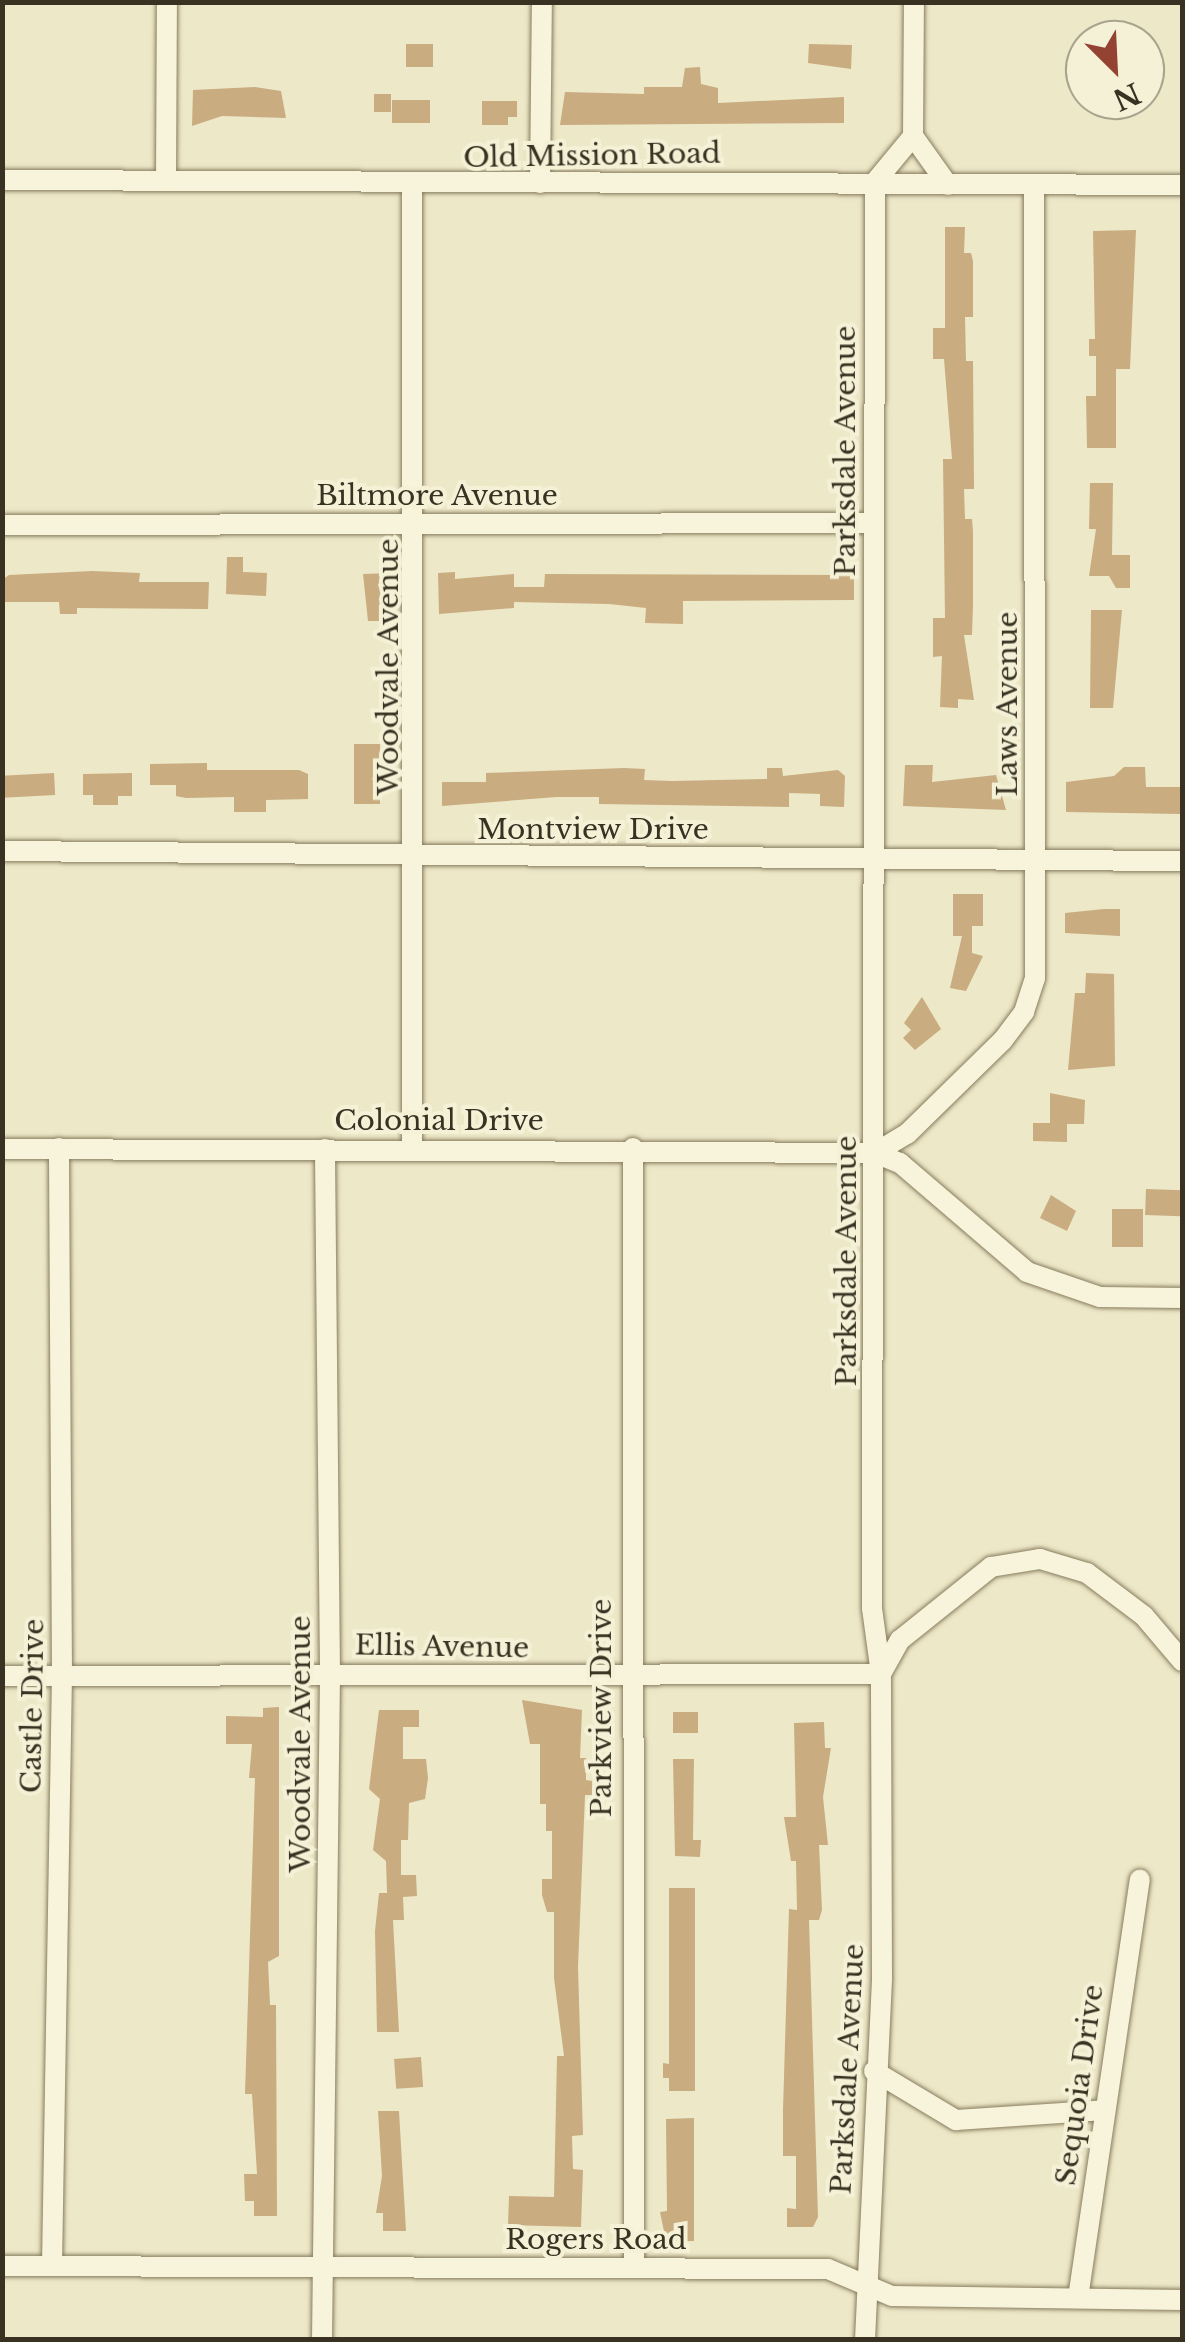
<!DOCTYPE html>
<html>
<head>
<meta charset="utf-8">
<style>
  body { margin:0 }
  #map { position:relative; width:1185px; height:2342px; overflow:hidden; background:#ede8c8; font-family:"Libre Baskerville",serif }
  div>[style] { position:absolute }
  .building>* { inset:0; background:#c9ac80; transform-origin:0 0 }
  .roads { filter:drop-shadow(0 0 2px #887c5e) drop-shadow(0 0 2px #887c5e) }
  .minor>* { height:20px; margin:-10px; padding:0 10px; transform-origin:10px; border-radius:10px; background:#f7f4db }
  span { translate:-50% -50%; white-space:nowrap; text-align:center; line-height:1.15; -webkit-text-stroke:8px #f4f1d7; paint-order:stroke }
  .street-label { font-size:28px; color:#393121 }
  .frame { position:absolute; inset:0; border:5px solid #393121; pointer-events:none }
  .north { position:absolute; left:1065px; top:20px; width:100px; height:100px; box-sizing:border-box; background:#f4f1d7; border:2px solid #a9a48e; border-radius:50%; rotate:156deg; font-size:28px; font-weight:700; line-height:40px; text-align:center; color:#393121 }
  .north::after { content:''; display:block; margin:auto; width:35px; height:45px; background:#944231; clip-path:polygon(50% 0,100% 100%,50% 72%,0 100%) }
</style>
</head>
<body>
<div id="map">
  <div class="building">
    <div style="left:406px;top:44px;width:27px;height:23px"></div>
    <div style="clip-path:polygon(809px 44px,852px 45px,851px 69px,808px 63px)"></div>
    <div style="clip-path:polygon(700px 67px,701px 84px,718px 88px,718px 103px,844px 97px,844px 123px,560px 125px,565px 92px,644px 94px,644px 87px,682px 87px,685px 68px)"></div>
    <div style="clip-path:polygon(255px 87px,281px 91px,286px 118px,222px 116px,192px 126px,193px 90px)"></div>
    <div style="left:374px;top:94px;width:17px;height:18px"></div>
    <div style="left:392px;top:100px;width:38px;height:23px"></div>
    <div style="clip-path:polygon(482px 101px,517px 101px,517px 117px,508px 117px,508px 125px,482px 125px)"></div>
    <div style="clip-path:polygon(945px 227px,965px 227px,964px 253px,971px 253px,973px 261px,973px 317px,965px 317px,966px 361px,973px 361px,974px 489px,964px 489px,965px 519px,972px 519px,973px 532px,973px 606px,972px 635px,964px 635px,974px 700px,958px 699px,958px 708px,940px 707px,942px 656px,933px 657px,933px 618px,945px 618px,943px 459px,952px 459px,944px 359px,933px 359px,933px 328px,945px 328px)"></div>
    <div style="clip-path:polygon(1136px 230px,1130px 369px,1116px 369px,1116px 448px,1087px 448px,1086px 396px,1096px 396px,1096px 356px,1089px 356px,1089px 339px,1095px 339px,1093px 231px)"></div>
    <div style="clip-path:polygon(1090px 483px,1113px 483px,1112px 555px,1130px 555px,1130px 588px,1116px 588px,1109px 576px,1089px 576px,1096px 529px,1089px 529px)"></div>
    <div style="clip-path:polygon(227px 557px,243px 557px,243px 572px,267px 573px,266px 596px,226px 594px)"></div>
    <div style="clip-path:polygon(92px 571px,140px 573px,139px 582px,209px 582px,208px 609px,77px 608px,77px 614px,60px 614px,59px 602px,2px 602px,2px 580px,9px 575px)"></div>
    <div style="clip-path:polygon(455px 572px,455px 579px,514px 574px,514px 587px,544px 587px,545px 574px,854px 575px,854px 600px,683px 601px,683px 624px,645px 623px,646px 608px,609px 604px,514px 602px,514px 608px,439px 614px,438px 573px)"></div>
    <div style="clip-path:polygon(393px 573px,394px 602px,385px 603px,385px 621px,368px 621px,363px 574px)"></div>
    <div style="clip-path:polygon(1091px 610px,1122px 610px,1113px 708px,1090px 708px)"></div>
    <div style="left:354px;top:744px;width:26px;height:60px"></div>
    <div style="clip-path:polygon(207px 763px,207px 770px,299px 770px,308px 774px,308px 799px,266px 800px,266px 812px,234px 812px,234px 797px,186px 798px,176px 796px,176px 785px,150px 785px,150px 764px)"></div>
    <div style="clip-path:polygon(905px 765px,933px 765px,932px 782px,996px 775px,1006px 810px,903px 806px)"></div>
    <div style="clip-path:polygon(1124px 767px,1145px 767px,1146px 787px,1182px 787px,1180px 814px,1066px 812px,1066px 782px,1114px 776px)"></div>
    <div style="clip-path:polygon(624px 768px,645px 769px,644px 780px,672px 781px,767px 779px,767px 768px,782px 768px,783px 776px,838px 770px,845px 776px,844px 807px,820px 806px,820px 794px,789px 793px,789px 807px,599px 804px,599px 797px,556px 797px,442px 806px,442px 782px,486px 782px,486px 773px)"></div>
    <div style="left:54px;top:773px;width:22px;height:52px;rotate:87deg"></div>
    <div style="clip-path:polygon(132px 773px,132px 796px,118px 796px,118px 805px,93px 805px,93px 795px,83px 795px,83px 774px)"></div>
    <div style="clip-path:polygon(953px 894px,983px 894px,983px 926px,972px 926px,972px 953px,983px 956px,966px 991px,950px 988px,962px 936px,953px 936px)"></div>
    <div style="clip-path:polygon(1104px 909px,1120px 909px,1120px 936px,1065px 933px,1065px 913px)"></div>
    <div style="clip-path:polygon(1086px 973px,1114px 974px,1115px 1066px,1068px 1070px,1075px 993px,1085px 993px)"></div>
    <div style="clip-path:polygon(922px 997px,941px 1029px,915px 1050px,903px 1038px,911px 1030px,904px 1023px)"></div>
    <div style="clip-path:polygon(1050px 1093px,1085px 1100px,1084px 1124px,1067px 1124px,1067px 1142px,1033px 1141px,1033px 1123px,1050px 1123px)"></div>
    <div style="left:1146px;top:1189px;width:36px;height:26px;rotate:2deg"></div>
    <div style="clip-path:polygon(1051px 1195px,1076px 1211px,1067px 1231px,1040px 1218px)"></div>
    <div style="left:1112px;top:1209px;width:31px;height:38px"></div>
    <div style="clip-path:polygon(522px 1700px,582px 1710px,580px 1758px,586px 1758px,586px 1780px,592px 1781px,592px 1795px,585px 1795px,578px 1967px,583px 2135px,572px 2136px,573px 2169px,583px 2170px,581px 2227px,508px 2225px,509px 2196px,554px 2197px,557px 2056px,564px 2056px,554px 1978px,554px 1912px,547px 1912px,542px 1895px,542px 1879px,552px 1879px,552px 1831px,546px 1831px,546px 1804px,540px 1804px,540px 1744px,530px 1744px)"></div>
    <div style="clip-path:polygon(279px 1707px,279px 1956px,268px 1962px,270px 2005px,276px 2005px,277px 2216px,254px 2216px,254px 2201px,245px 2201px,244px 2174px,257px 2174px,252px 2094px,245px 2094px,255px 1778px,249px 1778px,252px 1744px,226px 1744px,226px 1716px,263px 1717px,263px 1708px)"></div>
    <div style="clip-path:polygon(379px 1710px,419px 1710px,419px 1727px,403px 1727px,403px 1759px,426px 1759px,428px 1778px,425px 1799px,409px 1803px,408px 1840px,401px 1840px,401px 1875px,416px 1875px,417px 1896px,403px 1897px,404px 1920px,393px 1920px,399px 2032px,377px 2032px,375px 1931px,379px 1893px,387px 1893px,386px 1861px,373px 1850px,380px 1799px,369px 1789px)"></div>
    <div style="left:673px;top:1712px;width:25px;height:21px"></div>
    <div style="clip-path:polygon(824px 1722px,825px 1748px,831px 1748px,823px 1797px,828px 1845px,819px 1845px,822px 1910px,819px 1920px,809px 1920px,818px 2217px,813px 2227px,787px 2227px,787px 2208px,796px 2209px,796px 2156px,783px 2156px,783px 2110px,789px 1909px,797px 1910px,796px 1861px,791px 1861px,784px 1817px,796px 1817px,794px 1723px)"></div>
    <div style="clip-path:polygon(673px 1759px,694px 1759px,693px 1840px,701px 1840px,700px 1857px,675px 1856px)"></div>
    <div style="clip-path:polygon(669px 1888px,695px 1888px,695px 2091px,669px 2091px,669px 2078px,663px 2078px,663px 2063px,669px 2064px)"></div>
    <div style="left:421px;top:2057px;width:30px;height:27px;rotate:86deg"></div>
    <div style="clip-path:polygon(378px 2111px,399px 2111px,406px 2231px,383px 2231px,383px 2213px,376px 2213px,382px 2176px)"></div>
    <div style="clip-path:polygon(694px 2118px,694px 2241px,666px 2241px,660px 2212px,667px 2211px,666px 2119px)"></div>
  </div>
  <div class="roads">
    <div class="minor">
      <div style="left:913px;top:136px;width:60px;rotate:54.5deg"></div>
      <div style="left:2px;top:180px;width:1180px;rotate:0.24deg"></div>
      <div style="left:166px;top:180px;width:178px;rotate:-89.7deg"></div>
      <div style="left:875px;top:182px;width:60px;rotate:-50.4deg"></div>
      <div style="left:913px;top:136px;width:134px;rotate:-89.6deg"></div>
      <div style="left:540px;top:183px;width:181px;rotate:-89.4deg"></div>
      <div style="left:2px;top:525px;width:870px;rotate:-0.13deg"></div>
      <div style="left:2px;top:851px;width:1180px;rotate:0.49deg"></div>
      <div style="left:412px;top:1147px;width:961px;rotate:-90deg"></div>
      <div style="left:633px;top:1148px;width:1120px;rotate:89.95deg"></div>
      <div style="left:2px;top:1149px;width:873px;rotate:0.26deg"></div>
      <div style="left:875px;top:1153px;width:27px;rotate:22deg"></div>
      <div style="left:900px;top:1163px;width:167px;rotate:40.6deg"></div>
      <div style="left:1027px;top:1272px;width:77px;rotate:18.9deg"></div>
      <div style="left:1100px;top:1297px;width:82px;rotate:0.7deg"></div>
      <div style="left:875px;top:1153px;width:37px;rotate:-31deg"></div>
      <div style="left:907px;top:1134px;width:134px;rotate:-44.4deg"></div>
      <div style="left:1003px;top:1040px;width:35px;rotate:-53deg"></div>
      <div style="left:1024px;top:1012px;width:35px;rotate:-72deg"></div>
      <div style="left:1035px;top:979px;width:791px;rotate:-90.07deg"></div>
      <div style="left:2px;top:1676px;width:879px;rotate:-0.13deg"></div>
      <div style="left:881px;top:1674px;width:39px;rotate:-61deg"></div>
      <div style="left:900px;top:1640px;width:117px;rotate:-38.7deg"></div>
      <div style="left:991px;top:1567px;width:50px;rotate:-9.3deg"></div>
      <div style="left:1040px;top:1559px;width:49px;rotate:16.6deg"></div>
      <div style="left:1087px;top:1573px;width:71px;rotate:37deg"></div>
      <div style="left:1144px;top:1616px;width:59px;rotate:49.8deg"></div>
      <div style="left:874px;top:2071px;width:96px;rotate:30.9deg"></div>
      <div style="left:956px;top:2120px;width:149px;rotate:-3.8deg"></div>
      <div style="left:52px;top:2265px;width:589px;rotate:-89.03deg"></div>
      <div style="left:62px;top:1676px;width:528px;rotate:-90.33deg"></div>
      <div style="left:2px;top:2266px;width:826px;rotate:0.21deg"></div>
      <div style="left:828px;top:2269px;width:69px;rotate:22.9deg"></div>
      <div style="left:892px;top:2296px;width:290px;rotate:0.8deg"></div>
      <div style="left:1078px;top:2298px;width:423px;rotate:-81.6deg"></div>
      <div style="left:322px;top:2340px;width:667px;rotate:-89.31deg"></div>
      <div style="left:330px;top:1673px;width:524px;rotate:-90.55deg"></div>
      <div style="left:865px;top:2340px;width:361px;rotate:-87.3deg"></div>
      <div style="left:882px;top:1979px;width:305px;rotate:-90.2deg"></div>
      <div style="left:881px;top:1674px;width:67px;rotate:-97.8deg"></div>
      <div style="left:872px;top:1608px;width:1426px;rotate:-89.88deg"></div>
    </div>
  </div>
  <div class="street-label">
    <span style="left:592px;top:156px;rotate:-1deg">Old Mission Road</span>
    <span style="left:846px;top:451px;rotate:-90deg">Parksdale Avenue</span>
    <span style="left:437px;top:496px">Biltmore Avenue</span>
    <span style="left:389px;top:667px;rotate:-90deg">Woodvale Avenue</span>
    <span style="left:1008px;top:704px;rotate:-90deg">Laws Avenue</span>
    <span style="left:593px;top:830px">Montview Drive</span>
    <span style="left:439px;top:1121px">Colonial Drive</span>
    <span style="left:847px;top:1261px;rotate:-90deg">Parksdale Avenue</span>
    <span style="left:442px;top:1647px;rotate:1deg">Ellis Avenue</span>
    <span style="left:33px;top:1706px;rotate:-89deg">Castle Drive</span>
    <span style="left:602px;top:1708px;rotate:-90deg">Parkview Drive</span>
    <span style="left:301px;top:1744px;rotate:-90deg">Woodvale Avenue</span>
    <span style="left:848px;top:2069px;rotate:-87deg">Parksdale Avenue</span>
    <span style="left:1080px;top:2085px;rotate:-82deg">Sequoia Drive</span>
    <span style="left:596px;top:2240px">Rogers Road</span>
  </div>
  <div class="frame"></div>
  <div class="north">N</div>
</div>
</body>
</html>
